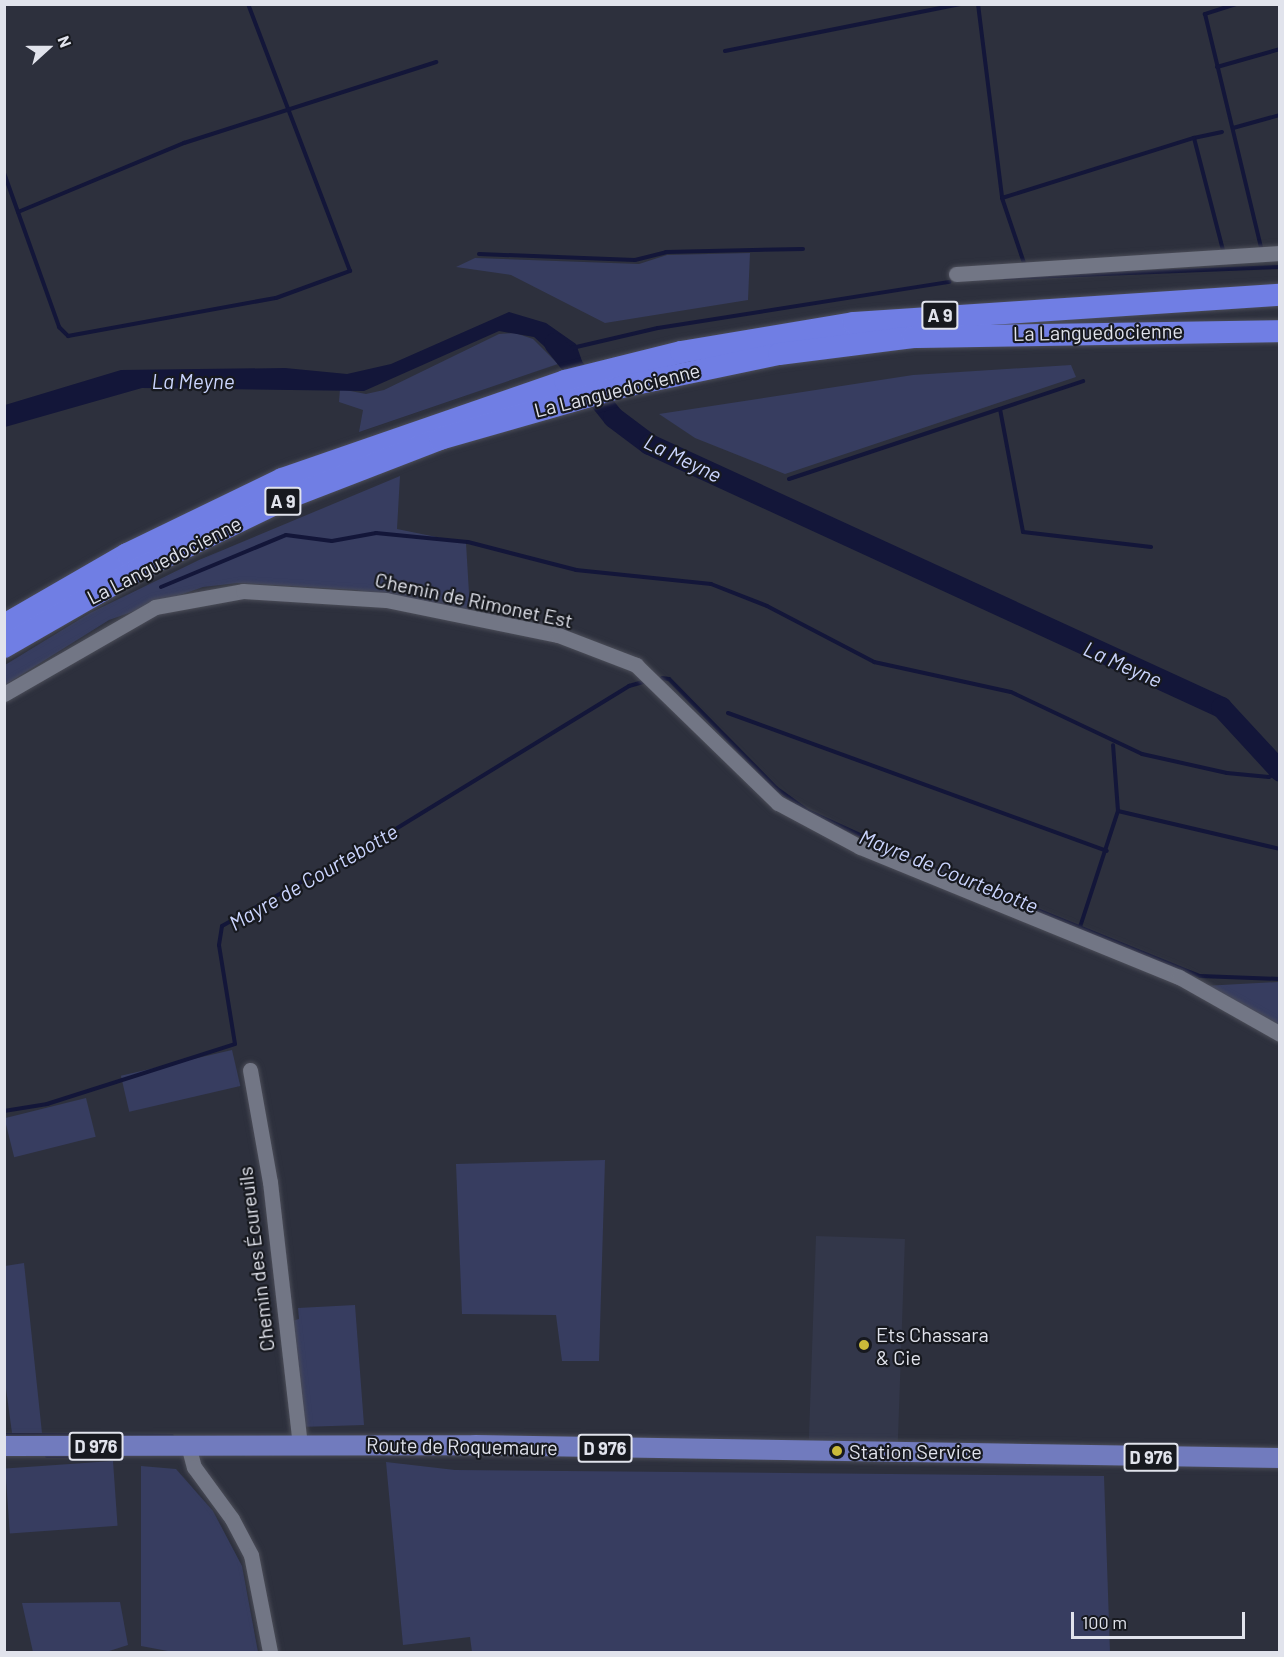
<!DOCTYPE html>
<html>
<head>
<meta charset="utf-8">
<style>
  body { margin:0 }
  #map { position:relative; width:1284px; height:1657px; overflow:hidden; background:#2d303d; font-family:Barlow,sans-serif }
  div>[style] { position:absolute }
  .built>* { inset:0; background:#33374a; transform-origin:0 0 }
  .green>* { inset:0; background:#373d60; transform-origin:0 0 }
  .water>* { inset:0; background:#131639 }
  .stream>* { height:4px; margin:-2px; padding:0 2px; transform-origin:2px; border-radius:2px; background:#131639 }
  .river>* { height:21px; margin:-10.5px; padding:0 10.5px; transform-origin:10.5px; border-radius:10.5px; background:#131639 }
  .roads { filter:drop-shadow(0 0 2px #4b4d58) drop-shadow(0 0 2px #4b4d58) }
  .minor>* { height:15px; margin:-7.5px; padding:0 7.5px; transform-origin:7.5px; border-radius:7.5px; background:#727685 }
  .major>* { height:20px; margin:-10px; padding:0 10px; transform-origin:10px; border-radius:10px; background:#717bbe }
  .highway>* { height:22px; margin:-11px; padding:0 11px; transform-origin:11px; border-radius:11px; background:#707ee4 }
  .dots>* { width:16px; height:16px; translate:-50% -50%; box-sizing:border-box; border:3px solid #17191f; border-radius:50% }
  span { translate:-50% -50%; white-space:nowrap; text-align:center; line-height:1.15; -webkit-text-stroke:4.5px #17191f; paint-order:stroke }
  .shield-label span { padding:2px 4px; background:#17191f; border:2px solid; border-radius:4px; -webkit-text-stroke-width:0 }
  .shield-label { font-size:18px; color:#e1e3ec; font-weight:700 }
  .street-label { font-size:20px; color:#e1e3ec }
  .poi-label { font-size:20px; color:#e1e3ec }
  .left { translate:0 -50%; text-align:left }
  .water-label { font-size:21px; color:#cbd5fe; font-style:italic }
  .frame { position:absolute; inset:0; border:6px solid #e1e3ec; pointer-events:none }
  .north { position:absolute; left:18px; top:18px; width:60px; height:60px; -webkit-text-stroke:4px #17191f; paint-order:stroke; rotate:69deg; font-size:16px; font-weight:700; line-height:24px; text-align:center; color:#e1e3ec }
  .north::after { content:''; display:block; margin:auto; width:21px; height:27px; background:#e1e3ec; clip-path:polygon(50% 0,100% 100%,50% 72%,0 100%) }
  .scale { position:absolute; left:1071px; top:1612px; width:174px; height:27px; box-sizing:border-box; border:3px solid #e1e3ec; border-top:0; padding-left:8px; font-size:18px; line-height:21px; white-space:nowrap; color:#e1e3ec; -webkit-text-stroke:4px #17191f; paint-order:stroke }
</style>
</head>
<body>
<div id="map">
  <div class="built">
    <div style="left:816px;top:1236px;width:89px;height:207px;rotate:2deg"></div>
  </div>
  <div class="green">
    <div style="clip-path:polygon(750px 253px,748px 300px,605px 323px,511px 275px,456px 267px,475px 258px,639px 264px,667px 255px)"></div>
    <div style="clip-path:polygon(515px 333px,533px 339px,558px 364px,359px 432px,363px 410px,339px 402px,340px 389px,366px 394px,384px 390px,499px 334px)"></div>
    <div style="clip-path:polygon(1071px 365px,1076px 377px,785px 474px,695px 438px,659px 414px,913px 375px)"></div>
    <div style="clip-path:polygon(400px 476px,397px 529px,466px 543px,470px 610px,356px 590px,238px 583px,203px 587px,109px 620px,5px 685px,5px 665px,90px 613px,199px 560px)"></div>
    <div style="clip-path:polygon(1279px 982px,1279px 1028px,1203px 986px)"></div>
    <div style="left:232px;top:1050px;width:37px;height:114px;rotate:77deg"></div>
    <div style="left:86px;top:1098px;width:40px;height:84px;rotate:76deg"></div>
    <div style="clip-path:polygon(605px 1160px,599px 1361px,562px 1361px,556px 1315px,462px 1314px,456px 1164px)"></div>
    <div style="clip-path:polygon(24px 1263px,42px 1433px,12px 1433px,5px 1381px,5px 1266px)"></div>
    <div style="clip-path:polygon(355px 1305px,364px 1425px,300px 1427px,292px 1321px,299px 1319px,298px 1308px)"></div>
    <div style="left:113px;top:1461px;width:65px;height:108px;rotate:86deg"></div>
    <div style="clip-path:polygon(386px 1462px,455px 1470px,1104px 1476px,1110px 1652px,472px 1652px,470px 1637px,403px 1645px)"></div>
    <div style="clip-path:polygon(141px 1466px,176px 1469px,213px 1511px,242px 1566px,258px 1652px,173px 1652px,141px 1646px)"></div>
    <div style="clip-path:polygon(120px 1602px,128px 1645px,106px 1652px,33px 1652px,22px 1603px)"></div>
  </div>
  <div class="water">
    <div style="clip-path:polygon(509px 312px,546px 323px,576px 344px,582px 361px,565px 365px,534px 337px,499px 331px,364px 391px,142px 388px,5px 427px,5px 405px,121px 370px,285px 368px,347px 374px,391px 364px)"></div>
  </div>
  <div class="stream">
    <div style="left:978px;top:4px;width:195px;rotate:82.9deg"></div>
    <div style="left:1002px;top:198px;width:69px;rotate:71.3deg"></div>
    <div style="left:1236px;top:4px;width:33px;rotate:162deg"></div>
    <div style="left:1205px;top:14px;width:240px;rotate:76.5deg"></div>
    <div style="left:725px;top:51px;width:240px;rotate:-11.3deg"></div>
    <div style="left:1217px;top:67px;width:66px;rotate:-15.9deg"></div>
    <div style="left:1233px;top:128px;width:49px;rotate:-15.5deg"></div>
    <div style="left:1222px;top:132px;width:29px;rotate:168deg"></div>
    <div style="left:1194px;top:138px;width:116px;rotate:75.5deg"></div>
    <div style="left:4px;top:173px;width:164px;rotate:70.3deg"></div>
    <div style="left:59px;top:327px;width:13px;rotate:45deg"></div>
    <div style="left:68px;top:336px;width:211px;rotate:-10.4deg"></div>
    <div style="left:276px;top:298px;width:79px;rotate:-20deg"></div>
    <div style="left:350px;top:271px;width:286px;rotate:-110.9deg"></div>
    <div style="left:1002px;top:198px;width:201px;rotate:-17.4deg"></div>
    <div style="left:18px;top:212px;width:180px;rotate:-22.6deg"></div>
    <div style="left:184px;top:143px;width:265px;rotate:-17.8deg"></div>
    <div style="left:479px;top:254px;width:156px;rotate:2.2deg"></div>
    <div style="left:635px;top:260px;width:32px;rotate:-14deg"></div>
    <div style="left:666px;top:252px;width:137px;rotate:-1.3deg"></div>
    <div style="left:1005px;top:278px;width:275px;rotate:-2.3deg"></div>
    <div style="left:572px;top:348px;width:88px;rotate:-13.1deg"></div>
    <div style="left:658px;top:328px;width:295px;rotate:-9deg"></div>
    <div style="left:1000px;top:409px;width:125px;rotate:79.4deg"></div>
    <div style="left:1023px;top:532px;width:129px;rotate:6.7deg"></div>
    <div style="left:789px;top:479px;width:310px;rotate:-18.4deg"></div>
    <div style="left:161px;top:587px;width:135px;rotate:-22.6deg"></div>
    <div style="left:286px;top:535px;width:46px;rotate:7.4deg"></div>
    <div style="left:332px;top:541px;width:45px;rotate:-10.3deg"></div>
    <div style="left:376px;top:533px;width:92px;rotate:5.6deg"></div>
    <div style="left:468px;top:542px;width:112px;rotate:14.5deg"></div>
    <div style="left:576px;top:570px;width:136px;rotate:5.9deg"></div>
    <div style="left:711px;top:584px;width:60px;rotate:21.4deg"></div>
    <div style="left:767px;top:606px;width:121px;rotate:27.6deg"></div>
    <div style="left:874px;top:662px;width:140px;rotate:12.4deg"></div>
    <div style="left:1011px;top:692px;width:145px;rotate:25.3deg"></div>
    <div style="left:1142px;top:754px;width:87px;rotate:12.6deg"></div>
    <div style="left:1227px;top:773px;width:42px;rotate:5.4deg"></div>
    <div style="left:1269px;top:777px;width:12px;rotate:-31deg"></div>
    <div style="left:662px;top:678px;width:7px;rotate:8deg"></div>
    <div style="left:669px;top:679px;width:153px;rotate:45.5deg"></div>
    <div style="left:776px;top:788px;width:39px;rotate:36deg"></div>
    <div style="left:808px;top:811px;width:122px;rotate:24.7deg"></div>
    <div style="left:919px;top:862px;width:303px;rotate:22.1deg"></div>
    <div style="left:1200px;top:976px;width:80px;rotate:2.1deg"></div>
    <div style="left:728px;top:713px;width:403px;rotate:20deg"></div>
    <div style="left:1118px;top:811px;width:166px;rotate:13.2deg"></div>
    <div style="left:1080px;top:927px;width:122px;rotate:-71.9deg"></div>
    <div style="left:1118px;top:811px;width:66px;rotate:-94.3deg"></div>
    <div style="left:4px;top:1111px;width:44px;rotate:-9.2deg"></div>
    <div style="left:47px;top:1104px;width:197px;rotate:-17.7deg"></div>
    <div style="left:235px;top:1044px;width:100px;rotate:-99.2deg"></div>
    <div style="left:219px;top:945px;width:19px;rotate:-81deg"></div>
    <div style="left:222px;top:926px;width:182px;rotate:-29deg"></div>
    <div style="left:381px;top:838px;width:291px;rotate:-31.5deg"></div>
    <div style="left:629px;top:686px;width:19px;rotate:-16deg"></div>
    <div style="left:4px;top:1435px;width:168px;rotate:0.3deg"></div>
    <div style="left:47px;top:1456px;width:71px"></div>
  </div>
  <div class="river">
    <div style="left:554px;top:343px;width:95px;rotate:51.4deg"></div>
    <div style="left:613px;top:417px;width:45px;rotate:36.9deg"></div>
    <div style="left:649px;top:444px;width:630px;rotate:24.69deg"></div>
    <div style="left:1221px;top:707px;width:87px;rotate:47.3deg"></div>
  </div>
  <div class="roads">
    <div class="minor">
      <div style="left:956px;top:274px;width:325px;rotate:-3.7deg"></div>
      <div style="left:4px;top:694px;width:174px;rotate:-29.9deg"></div>
      <div style="left:155px;top:607px;width:89px;rotate:-10.3deg"></div>
      <div style="left:243px;top:591px;width:143px;rotate:3.6deg"></div>
      <div style="left:386px;top:600px;width:176px;rotate:11.5deg"></div>
      <div style="left:558px;top:635px;width:84px;rotate:21deg"></div>
      <div style="left:636px;top:665px;width:198px;rotate:44.2deg"></div>
      <div style="left:778px;top:803px;width:93px;rotate:28.2deg"></div>
      <div style="left:860px;top:847px;width:344px;rotate:22.2deg"></div>
      <div style="left:1179px;top:977px;width:116px;rotate:29.4deg"></div>
      <div style="left:250px;top:1070px;width:114px;rotate:79.9deg"></div>
      <div style="left:270px;top:1182px;width:264px;rotate:83.5deg"></div>
      <div style="left:188px;top:1445px;width:23px;rotate:75deg"></div>
      <div style="left:194px;top:1467px;width:64px;rotate:53.8deg"></div>
      <div style="left:232px;top:1519px;width:41px;rotate:62.2deg"></div>
      <div style="left:251px;top:1555px;width:99px;rotate:78.9deg"></div>
    </div>
    <div class="major">
      <div style="left:4px;top:1446px;width:471px;rotate:-0.1deg"></div>
      <div style="left:475px;top:1445px;width:805px;rotate:0.93deg"></div>
    </div>
    <div class="highway">
      <div style="left:4px;top:625px;width:142px;rotate:-30deg"></div>
      <div style="left:127px;top:554px;width:172px;rotate:-25.8deg"></div>
      <div style="left:282px;top:479px;width:299px;rotate:-19.1deg"></div>
      <div style="left:565px;top:381px;width:120px;rotate:-14deg"></div>
      <div style="left:681px;top:352px;width:175px;rotate:-9.5deg"></div>
      <div style="left:854px;top:323px;width:427px;rotate:-3.8deg"></div>
      <div style="left:4px;top:647px;width:155px;rotate:-29.9deg"></div>
      <div style="left:138px;top:570px;width:169px;rotate:-25.7deg"></div>
      <div style="left:290px;top:497px;width:161px;rotate:-21.1deg"></div>
      <div style="left:440px;top:439px;width:188px;rotate:-16deg"></div>
      <div style="left:621px;top:387px;width:161px;rotate:-11.8deg"></div>
      <div style="left:779px;top:354px;width:135px;rotate:-7.2deg"></div>
      <div style="left:913px;top:337px;width:367px;rotate:-0.9deg"></div>
    </div>
  </div>
  <div class="dots">
    <div style="left:864px;top:1345px;background:#cbba39"></div>
    <div style="left:837px;top:1451px;background:#cbba39"></div>
  </div>
  <div class="shield-label">
    <span style="left:940px;top:315px">A 9</span>
    <span style="left:283px;top:501px">A 9</span>
    <span style="left:96px;top:1446px">D 976</span>
    <span style="left:605px;top:1448px">D 976</span>
    <span style="left:1151px;top:1457px">D 976</span>
  </div>
  <div class="street-label">
    <span style="left:1098px;top:332px;rotate:-1deg">La Languedocienne</span>
    <span style="left:617px;top:390px;rotate:-14deg">La Languedocienne</span>
    <span style="left:164px;top:560px;rotate:-27deg">La Languedocienne</span>
    <span style="left:474px;top:600px;rotate:12deg">Chemin de Rimonet Est</span>
    <span style="left:256px;top:1259px;rotate:-97deg">Chemin des Écureuils</span>
    <span style="left:462px;top:1446px;rotate:1deg">Route de Roquemaure</span>
  </div>
  <div class="poi-label">
    <span class="left" style="left:876px;top:1346px">Ets Chassara<br>&amp; Cie</span>
    <span class="left" style="left:849px;top:1451px">Station Service</span>
  </div>
  <div class="water-label">
    <span style="left:193px;top:381px">La Meyne</span>
    <span style="left:683px;top:458px;rotate:26deg">La Meyne</span>
    <span style="left:1123px;top:664px;rotate:24deg">La Meyne</span>
    <span style="left:949px;top:871px;rotate:22deg">Mayre de Courtebotte</span>
    <span style="left:313px;top:877px;rotate:-30deg">Mayre de Courtebotte</span>
  </div>
  <div class="frame"></div>
  <div class="north">N</div>
  <div class="scale">100 m</div>
</div>
</body>
</html>
